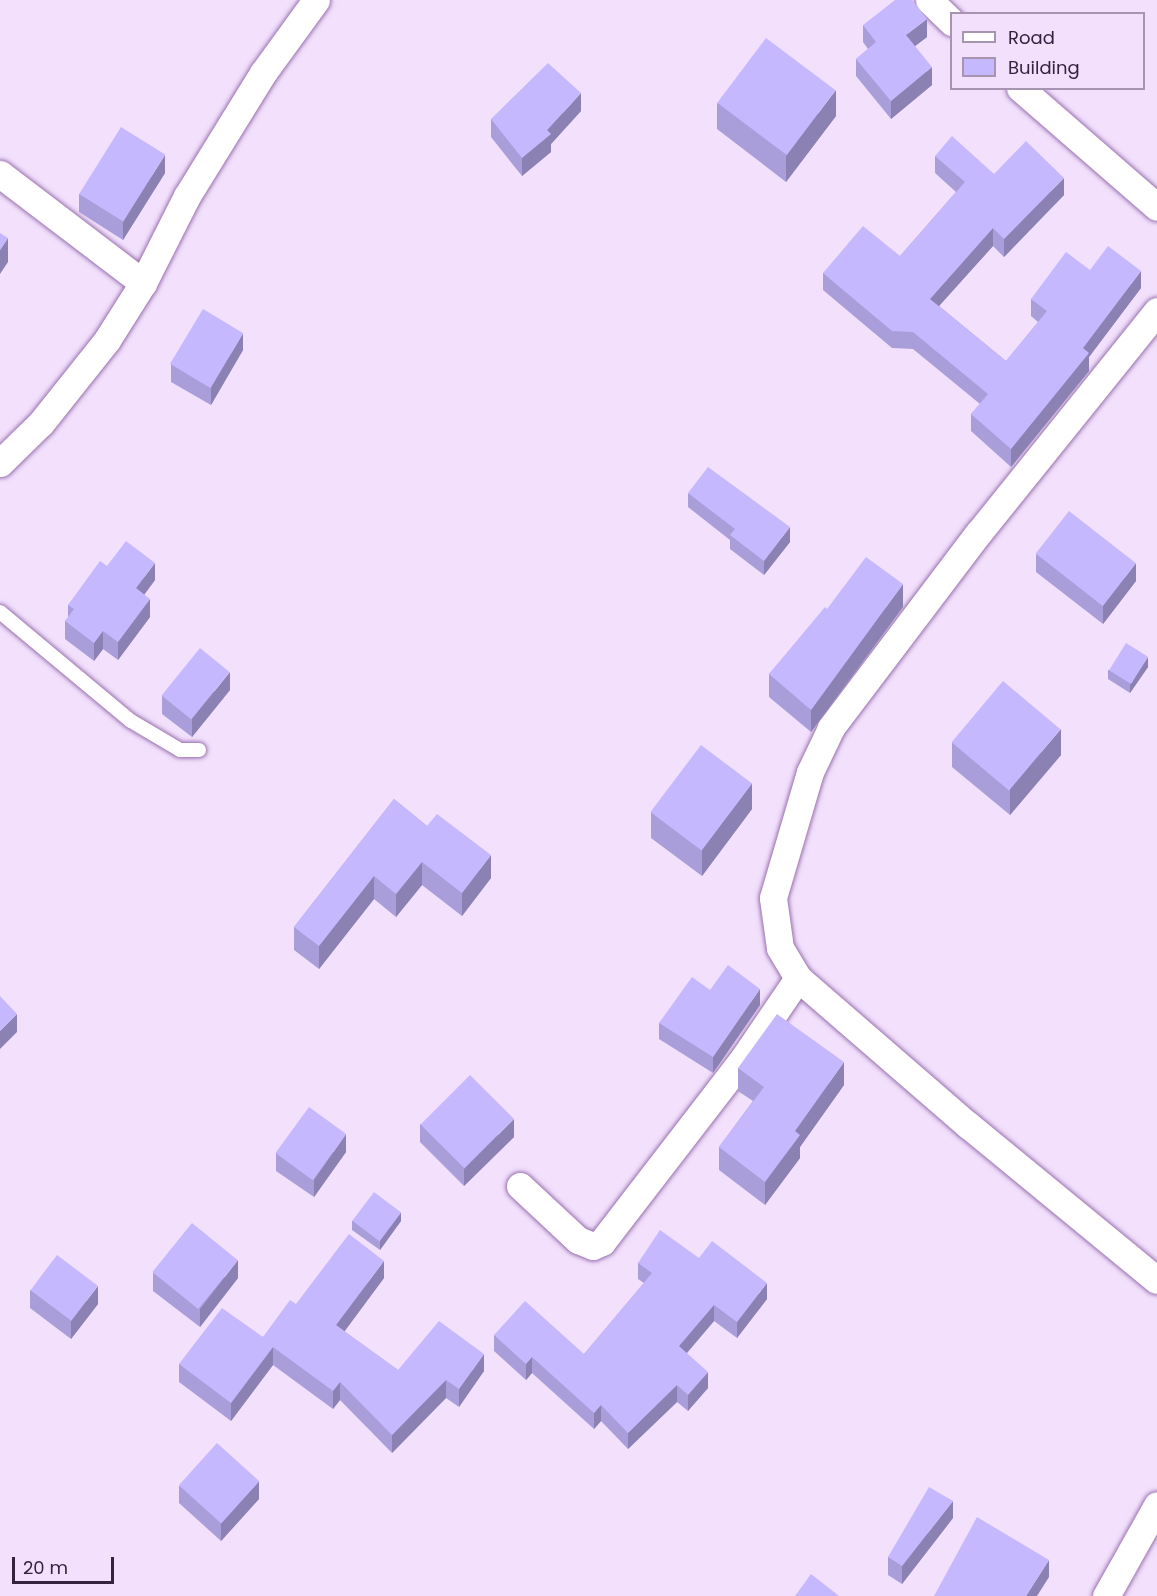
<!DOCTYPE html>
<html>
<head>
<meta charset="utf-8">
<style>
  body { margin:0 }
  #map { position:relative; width:1157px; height:1596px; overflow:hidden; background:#f2e0fc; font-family:Poppins,sans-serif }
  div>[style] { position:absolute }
  .roads { filter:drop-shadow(0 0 2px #9970af) drop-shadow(0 0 2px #9970af) }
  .service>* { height:14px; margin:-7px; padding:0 7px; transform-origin:7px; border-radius:7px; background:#fff }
  .minor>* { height:27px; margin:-13.5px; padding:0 13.5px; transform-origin:13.5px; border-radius:13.5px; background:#fff }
  .wall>* { inset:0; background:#aa9eda }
  .shaded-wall>* { inset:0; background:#8b81b2 }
  .building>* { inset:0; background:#c6b8fe; transform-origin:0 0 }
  span { translate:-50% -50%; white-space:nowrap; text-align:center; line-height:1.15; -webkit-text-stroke:4.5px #f2e0fc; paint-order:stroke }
  .legend { position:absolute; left:950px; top:12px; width:195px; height:78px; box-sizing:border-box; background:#f2e0fc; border:2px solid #a694b0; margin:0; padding:8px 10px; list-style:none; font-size:18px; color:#34233d }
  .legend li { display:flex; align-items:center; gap:12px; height:30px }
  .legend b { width:30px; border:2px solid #a694b0 }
  .scale { position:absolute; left:12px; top:1557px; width:102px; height:27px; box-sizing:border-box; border:3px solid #34233d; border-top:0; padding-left:8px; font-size:18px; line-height:21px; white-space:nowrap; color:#34233d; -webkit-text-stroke:4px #f2e0fc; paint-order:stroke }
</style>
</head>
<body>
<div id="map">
  <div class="roads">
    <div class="service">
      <div style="left:0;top:612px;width:170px;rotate:39.8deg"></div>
      <div style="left:131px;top:721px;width:57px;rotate:30.6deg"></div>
      <div style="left:180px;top:750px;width:19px"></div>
    </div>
    <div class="minor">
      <div style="left:929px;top:0;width:32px;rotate:44deg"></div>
      <div style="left:1020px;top:88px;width:181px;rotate:41deg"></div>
      <div style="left:0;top:174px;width:180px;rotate:37.3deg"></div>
      <div style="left:1157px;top:311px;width:284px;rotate:128.8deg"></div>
      <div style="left:979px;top:532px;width:246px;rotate:127.1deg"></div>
      <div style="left:831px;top:728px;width:49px;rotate:115.5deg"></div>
      <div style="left:810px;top:772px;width:131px;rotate:106.4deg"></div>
      <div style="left:773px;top:898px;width:50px;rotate:82deg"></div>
      <div style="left:780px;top:948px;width:35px;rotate:59deg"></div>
      <div style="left:798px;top:978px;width:225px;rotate:40.9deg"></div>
      <div style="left:968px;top:1125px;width:244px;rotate:39.4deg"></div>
      <div style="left:0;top:463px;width:57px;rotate:-44.3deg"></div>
      <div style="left:41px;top:423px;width:106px;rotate:-51.5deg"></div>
      <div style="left:107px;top:340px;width:67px;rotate:-57.7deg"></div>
      <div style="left:143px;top:283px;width:97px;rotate:-63.2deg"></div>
      <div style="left:187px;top:196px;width:145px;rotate:-58.3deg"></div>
      <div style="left:263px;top:73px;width:90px;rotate:-54deg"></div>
      <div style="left:520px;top:1186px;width:79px;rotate:43deg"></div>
      <div style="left:578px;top:1240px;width:16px;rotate:22deg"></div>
      <div style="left:593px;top:1246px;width:10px;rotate:-24deg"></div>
      <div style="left:602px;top:1242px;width:231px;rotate:-52.4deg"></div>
      <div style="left:743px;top:1059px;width:98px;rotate:-55.8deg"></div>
      <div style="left:1106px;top:1596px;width:104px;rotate:-60.7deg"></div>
    </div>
  </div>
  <div class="wall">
    <div style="clip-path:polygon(863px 25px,927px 37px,915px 46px,932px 85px,891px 119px,856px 76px,856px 59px,868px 49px,863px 42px)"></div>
    <div style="clip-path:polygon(717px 103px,836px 116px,786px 182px,717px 129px)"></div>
    <div style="clip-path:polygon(581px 111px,551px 144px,551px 152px,522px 176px,491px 137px,491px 119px)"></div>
    <div style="clip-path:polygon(935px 156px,1064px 195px,1004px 257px,993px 246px,939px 306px,1006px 361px,1038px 322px,1031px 316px,1031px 299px,1090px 270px,1141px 288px,1089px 357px,1089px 371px,1011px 467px,971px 431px,971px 414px,980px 404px,913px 349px,892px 348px,823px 290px,823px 273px,900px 256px,956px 192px,935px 173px)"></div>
    <div style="clip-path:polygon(165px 173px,123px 240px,79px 212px,79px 194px)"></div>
    <div style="clip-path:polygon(243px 350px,211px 405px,171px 382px,171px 364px)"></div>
    <div style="clip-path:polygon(688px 493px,790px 542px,764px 575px,730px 549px,730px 540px,688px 507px)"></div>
    <div style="clip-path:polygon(1036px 554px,1136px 581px,1103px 624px,1036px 572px)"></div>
    <div style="clip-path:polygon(107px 566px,155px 580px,144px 594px,150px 617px,118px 660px,103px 649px,94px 661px,65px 639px,65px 621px,68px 618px,68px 605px)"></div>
    <div style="clip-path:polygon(903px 607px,811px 732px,769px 697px,769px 674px,827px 609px)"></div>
    <div style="clip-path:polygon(1148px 667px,1130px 693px,1108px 679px,1108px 670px)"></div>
    <div style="clip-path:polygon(230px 690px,192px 737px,162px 714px,162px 696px)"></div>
    <div style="clip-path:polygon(952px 742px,1061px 755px,1010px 815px,952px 767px)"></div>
    <div style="clip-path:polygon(394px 799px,491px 878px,462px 916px,422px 885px,396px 917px,374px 899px,319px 969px,294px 950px,294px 927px)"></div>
    <div style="clip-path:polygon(752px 809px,702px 876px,651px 838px,651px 812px)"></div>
    <div style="clip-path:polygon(710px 990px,760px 1005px,713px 1073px,659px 1039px,659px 1023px)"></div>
    <div style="clip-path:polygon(738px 1068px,844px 1085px,800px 1147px,800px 1158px,765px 1205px,719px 1170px,719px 1147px,753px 1101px,738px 1091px)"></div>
    <div style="clip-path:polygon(420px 1124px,514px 1137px,464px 1186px,420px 1142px)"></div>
    <div style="clip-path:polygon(346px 1152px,314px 1197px,276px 1171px,276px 1153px)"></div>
    <div style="clip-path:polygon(352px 1221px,401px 1221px,380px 1250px,352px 1230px)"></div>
    <div style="clip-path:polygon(699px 1258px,767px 1299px,737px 1338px,714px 1321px,687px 1353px,708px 1388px,688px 1411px,677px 1402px,628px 1449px,601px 1421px,594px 1429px,532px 1373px,526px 1380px,494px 1351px,494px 1335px,584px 1354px,644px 1283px,638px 1279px,638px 1263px)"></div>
    <div style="clip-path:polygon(153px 1273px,238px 1278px,200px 1327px,153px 1291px)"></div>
    <div style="clip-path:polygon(384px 1278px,344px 1331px,398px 1370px,484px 1371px,459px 1407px,446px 1398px,392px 1453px,340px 1400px,333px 1409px,273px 1365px,231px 1421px,179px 1382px,179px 1364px,263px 1337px,296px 1304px)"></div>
    <div style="clip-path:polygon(30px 1290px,98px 1304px,71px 1339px,30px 1308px)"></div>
    <div style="clip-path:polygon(179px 1486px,259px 1499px,221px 1541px,179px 1503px)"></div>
    <div style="clip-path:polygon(953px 1518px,902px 1584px,888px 1575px,888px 1557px)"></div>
  </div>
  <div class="shaded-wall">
    <div style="clip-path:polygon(927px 19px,927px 37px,906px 53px,906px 35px)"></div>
    <div style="clip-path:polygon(932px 67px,932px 85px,891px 119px,891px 101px)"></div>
    <div style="clip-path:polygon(836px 90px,836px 116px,786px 182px,786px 156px)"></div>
    <div style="clip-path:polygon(581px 93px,581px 111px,551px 144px,551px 152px,522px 176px,522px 158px)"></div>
    <div style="clip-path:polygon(165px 155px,165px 173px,123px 240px,123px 222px)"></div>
    <div style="clip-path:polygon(1064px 178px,1064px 195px,1004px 257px,1004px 239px)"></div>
    <div style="clip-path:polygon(993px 228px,993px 246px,930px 316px,930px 299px)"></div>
    <div style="clip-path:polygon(8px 238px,8px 262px,0 274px,0 250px)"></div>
    <div style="clip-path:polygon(1141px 271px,1141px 288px,1089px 357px,1089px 371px,1011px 467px,1011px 449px,1083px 348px)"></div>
    <div style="clip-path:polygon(243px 333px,243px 350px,211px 405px,211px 388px)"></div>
    <div style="clip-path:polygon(790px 527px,790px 542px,764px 575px,764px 561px)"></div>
    <div style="clip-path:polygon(155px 563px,155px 580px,136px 606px,136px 588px)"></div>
    <div style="clip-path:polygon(1136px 563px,1136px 581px,1103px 624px,1103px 606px)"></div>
    <div style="clip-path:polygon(903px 584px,903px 607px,811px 732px,811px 710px)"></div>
    <div style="clip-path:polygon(150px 599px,150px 617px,118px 660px,118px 642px)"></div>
    <div style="clip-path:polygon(103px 631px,103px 649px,94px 661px,94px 643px)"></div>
    <div style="clip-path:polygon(1148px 657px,1148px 667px,1130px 693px,1130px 684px)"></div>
    <div style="clip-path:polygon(230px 672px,230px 690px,192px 737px,192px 719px)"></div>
    <div style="clip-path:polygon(1061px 729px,1061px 755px,1010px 815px,1010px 789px)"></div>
    <div style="clip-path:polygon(752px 783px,752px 809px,702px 876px,702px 850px)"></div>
    <div style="clip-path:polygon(491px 855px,491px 878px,462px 916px,462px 893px)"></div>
    <div style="clip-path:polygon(422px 862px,422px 885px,396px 917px,396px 894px)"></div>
    <div style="clip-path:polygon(374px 876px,374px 899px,319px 969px,319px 946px)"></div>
    <div style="clip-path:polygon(760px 989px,760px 1005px,713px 1073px,713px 1057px)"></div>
    <div style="clip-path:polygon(17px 1014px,17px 1032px,0 1049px,0 1031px)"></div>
    <div style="clip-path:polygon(844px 1062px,844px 1085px,800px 1147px,800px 1158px,765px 1205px,765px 1182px,795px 1131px)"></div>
    <div style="clip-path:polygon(514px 1119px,514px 1137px,464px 1186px,464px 1169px)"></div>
    <div style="clip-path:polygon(346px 1134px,346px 1152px,314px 1197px,314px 1180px)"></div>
    <div style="clip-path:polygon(401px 1212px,401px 1221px,380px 1250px,380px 1241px)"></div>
    <div style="clip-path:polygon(238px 1260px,238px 1278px,200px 1327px,200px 1309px)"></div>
    <div style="clip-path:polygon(384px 1261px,384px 1278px,336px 1343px,336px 1325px)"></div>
    <div style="clip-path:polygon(767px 1283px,767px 1299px,737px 1338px,737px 1322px)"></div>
    <div style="clip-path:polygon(98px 1286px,98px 1304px,71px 1339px,71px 1321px)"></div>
    <div style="clip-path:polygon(714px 1305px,714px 1321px,679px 1362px,679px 1346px)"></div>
    <div style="clip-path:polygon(273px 1347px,273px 1365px,231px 1421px,231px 1403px)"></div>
    <div style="clip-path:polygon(484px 1354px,484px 1371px,459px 1407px,459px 1389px)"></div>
    <div style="clip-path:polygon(532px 1357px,532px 1373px,526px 1380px,526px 1364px)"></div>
    <div style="clip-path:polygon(708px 1372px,708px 1388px,688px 1411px,688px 1395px)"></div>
    <div style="clip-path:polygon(446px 1380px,446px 1398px,392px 1453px,392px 1435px)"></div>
    <div style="clip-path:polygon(340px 1382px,340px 1400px,333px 1409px,333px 1391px)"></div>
    <div style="clip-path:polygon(677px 1385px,677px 1402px,628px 1449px,628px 1433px)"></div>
    <div style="clip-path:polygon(601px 1405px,601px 1421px,594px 1429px,594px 1413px)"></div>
    <div style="clip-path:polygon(259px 1481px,259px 1499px,221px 1541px,221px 1523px)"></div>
    <div style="clip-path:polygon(953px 1501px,953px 1518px,902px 1584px,902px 1566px)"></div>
    <div style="clip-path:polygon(1049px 1560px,1049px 1577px,1037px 1596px,1026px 1596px)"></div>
  </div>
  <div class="building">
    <div style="clip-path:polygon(895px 0,912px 0,927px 19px,906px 35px,932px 67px,891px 101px,856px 59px,876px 42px,863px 25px)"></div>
    <div style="left:766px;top:38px;width:87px;height:81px;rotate:37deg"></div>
    <div style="clip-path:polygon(548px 63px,581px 93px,547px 130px,551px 134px,522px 158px,491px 119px)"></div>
    <div style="left:121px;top:127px;width:52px;height:79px;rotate:32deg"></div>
    <div style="clip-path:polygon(952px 136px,994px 174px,1026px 141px,1064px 178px,1004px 239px,993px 228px,930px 299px,1006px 361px,1047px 311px,1031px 299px,1066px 252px,1090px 270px,1108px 246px,1141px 271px,1083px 348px,1089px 353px,1011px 449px,971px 414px,988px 394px,913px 332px,892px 331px,823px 273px,863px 226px,900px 256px,965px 182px,935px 156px)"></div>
    <div style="clip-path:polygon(0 233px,8px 238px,0 250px)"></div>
    <div style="left:203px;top:309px;width:47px;height:64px;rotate:31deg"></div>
    <div style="clip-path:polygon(708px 467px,790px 527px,764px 561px,730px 535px,735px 529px,688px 493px)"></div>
    <div style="left:1069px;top:511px;width:85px;height:54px;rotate:38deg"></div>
    <div style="clip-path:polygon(126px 541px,155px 563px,136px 588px,150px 599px,118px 642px,103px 631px,94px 643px,65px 621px,74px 609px,68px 605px,100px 561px,107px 566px)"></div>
    <div style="clip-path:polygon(866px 557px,903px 584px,811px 710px,769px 674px,825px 607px,827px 609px)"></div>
    <div style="left:1126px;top:643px;width:26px;height:32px;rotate:32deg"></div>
    <div style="left:200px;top:648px;width:38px;height:61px;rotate:39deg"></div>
    <div style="left:1003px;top:681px;width:75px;height:80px;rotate:40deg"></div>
    <div style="left:701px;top:745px;width:64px;height:84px;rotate:37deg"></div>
    <div style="clip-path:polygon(394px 799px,427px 826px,437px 814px,491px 855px,462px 893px,422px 862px,396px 894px,374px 876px,319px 946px,294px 927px)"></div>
    <div style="clip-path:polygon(728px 965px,760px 989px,713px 1057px,659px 1023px,692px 977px,710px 990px)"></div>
    <div style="clip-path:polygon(0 996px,17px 1014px,0 1031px)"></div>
    <div style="clip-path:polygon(777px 1014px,844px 1062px,795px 1131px,800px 1135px,765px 1182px,719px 1147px,764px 1087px,738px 1068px)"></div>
    <div style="left:470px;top:1075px;width:62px;height:70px;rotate:45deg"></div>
    <div style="left:309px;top:1107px;width:46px;height:57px;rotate:36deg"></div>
    <div style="left:374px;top:1192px;width:34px;height:36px;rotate:37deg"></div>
    <div style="left:192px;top:1223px;width:59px;height:63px;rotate:39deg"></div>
    <div style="clip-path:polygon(660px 1230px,699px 1258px,712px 1241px,767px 1283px,737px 1322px,714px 1305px,679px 1346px,708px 1372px,688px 1395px,677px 1385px,628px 1433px,601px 1405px,594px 1413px,532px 1357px,526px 1364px,494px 1335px,525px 1301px,584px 1354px,652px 1273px,638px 1263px)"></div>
    <div style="clip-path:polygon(349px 1234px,384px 1261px,336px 1325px,398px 1370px,439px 1321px,484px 1354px,459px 1389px,446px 1380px,392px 1435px,340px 1382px,333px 1391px,273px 1347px,231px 1403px,179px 1364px,222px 1308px,263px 1337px,290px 1300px,296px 1304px)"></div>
    <div style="left:57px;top:1255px;width:51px;height:44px;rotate:37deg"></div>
    <div style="left:217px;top:1443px;width:57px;height:57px;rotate:42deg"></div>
    <div style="clip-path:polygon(929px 1487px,953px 1501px,902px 1566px,888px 1557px)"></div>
    <div style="clip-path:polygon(977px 1517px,1049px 1560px,1026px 1596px,934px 1596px)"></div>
    <div style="clip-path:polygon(811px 1574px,839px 1596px,795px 1596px)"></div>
  </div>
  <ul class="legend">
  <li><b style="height:8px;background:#fff"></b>Road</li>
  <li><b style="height:16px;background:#c6b8fe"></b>Building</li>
  </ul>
  <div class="scale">20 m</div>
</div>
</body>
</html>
